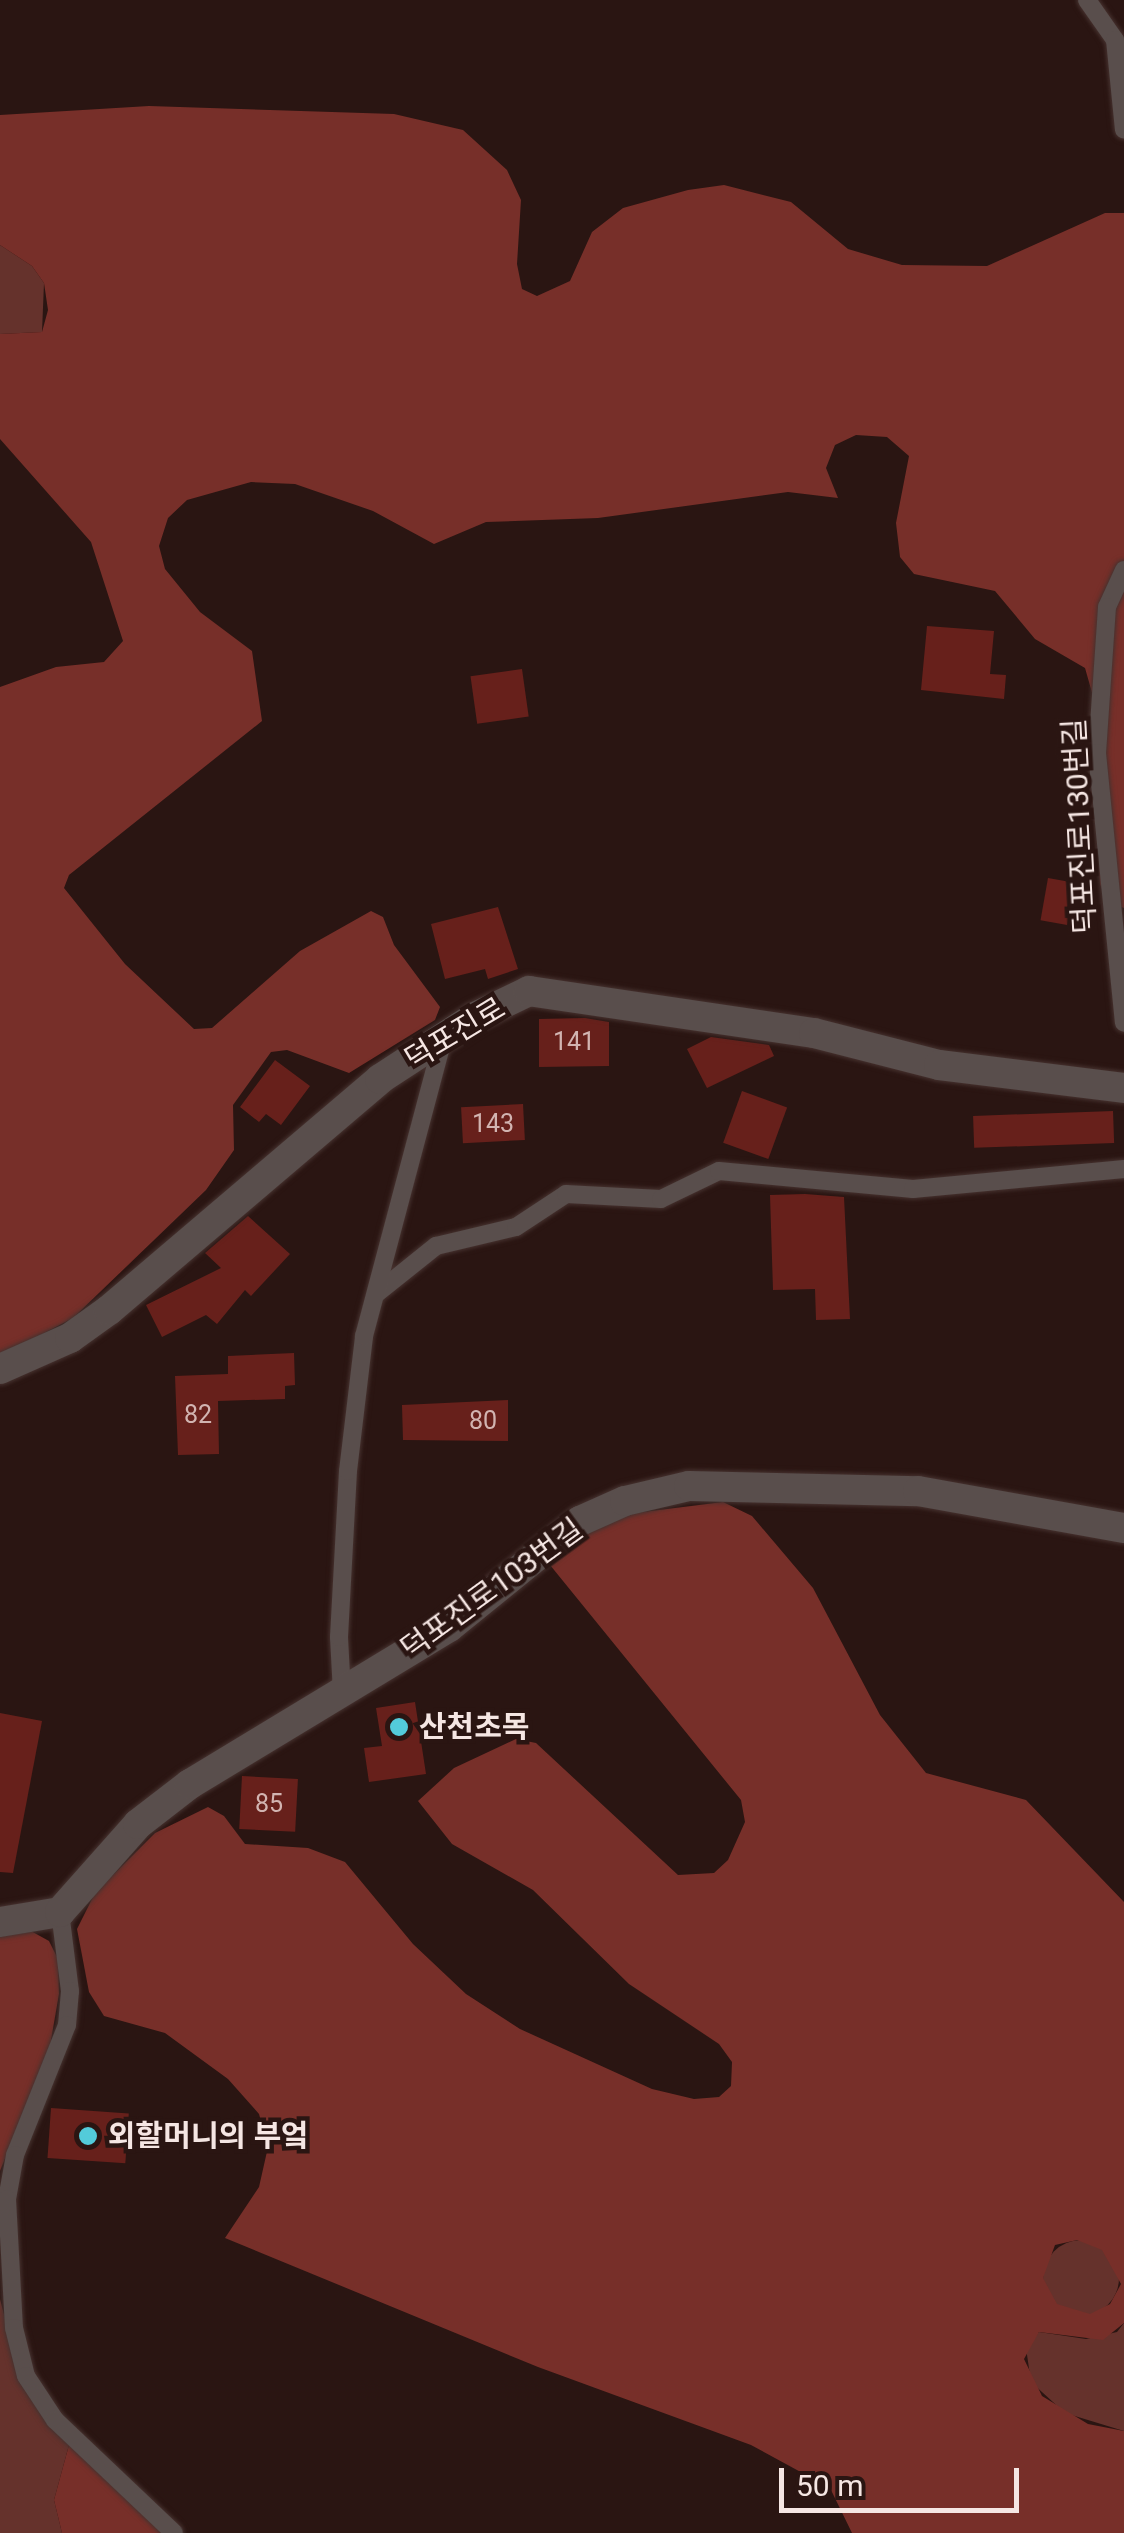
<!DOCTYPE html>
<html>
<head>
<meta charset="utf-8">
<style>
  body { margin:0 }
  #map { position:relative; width:1124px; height:2533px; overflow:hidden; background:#2a1512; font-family:Roboto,"Noto Sans KR",sans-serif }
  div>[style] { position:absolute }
  .green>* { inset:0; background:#65322c }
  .round { border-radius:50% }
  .forest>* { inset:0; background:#772f29 }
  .building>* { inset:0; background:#67201b; transform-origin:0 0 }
  .roads { filter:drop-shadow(0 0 2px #46322f) drop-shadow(0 0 2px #46322f) }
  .service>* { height:18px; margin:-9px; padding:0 9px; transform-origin:9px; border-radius:9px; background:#594e4c }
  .minor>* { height:30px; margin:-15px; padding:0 15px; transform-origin:15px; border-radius:15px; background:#594e4c }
  .dots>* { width:28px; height:28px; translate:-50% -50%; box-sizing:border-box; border:5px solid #2a1512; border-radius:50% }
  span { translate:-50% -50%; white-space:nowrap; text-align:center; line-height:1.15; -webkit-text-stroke:9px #2a1512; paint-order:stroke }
  .number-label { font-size:25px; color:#d2b4b1 }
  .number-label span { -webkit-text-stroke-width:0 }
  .street-label { font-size:30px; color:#f5e6e3 }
  .poi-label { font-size:30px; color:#f5e6e3; font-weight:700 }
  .left { translate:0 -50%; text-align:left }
  .scale { position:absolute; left:779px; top:2468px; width:240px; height:45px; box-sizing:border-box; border:5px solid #f5e6e3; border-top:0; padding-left:12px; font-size:30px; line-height:35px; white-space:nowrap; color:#f5e6e3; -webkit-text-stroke:8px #2a1512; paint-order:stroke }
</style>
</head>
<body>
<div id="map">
  <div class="green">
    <div style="clip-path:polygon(0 245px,32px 266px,44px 283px,42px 332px,0 334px)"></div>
    <div class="round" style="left:1043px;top:2240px;width:76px;height:76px"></div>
    <div style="clip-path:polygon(0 2299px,21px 2381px,69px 2445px,54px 2500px,62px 2533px,0 2533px)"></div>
    <div style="clip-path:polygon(1124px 2323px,1124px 2431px,1065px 2413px,1031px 2382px,1026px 2348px,1039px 2332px,1086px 2339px,1117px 2332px)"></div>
  </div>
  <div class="forest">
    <div style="clip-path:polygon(149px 106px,394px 114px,463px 130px,507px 170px,521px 200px,517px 264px,522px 289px,537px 296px,570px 281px,592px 232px,623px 208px,688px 190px,724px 185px,791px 202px,848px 249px,902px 265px,987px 266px,1105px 213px,1124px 213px,1124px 908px,1106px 900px,1100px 884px,1093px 696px,1085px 668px,1035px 639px,995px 591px,914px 574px,900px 557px,896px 523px,909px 456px,887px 437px,856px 435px,835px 445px,826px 468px,838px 498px,788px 492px,598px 518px,486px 522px,434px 544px,373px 511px,295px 484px,251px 482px,187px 500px,168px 518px,159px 546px,165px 569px,200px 612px,252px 651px,262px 721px,69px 875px,64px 888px,125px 964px,194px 1029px,212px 1028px,300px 951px,371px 911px,383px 917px,394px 945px,440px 1007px,435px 1020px,349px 1073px,287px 1050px,271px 1052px,233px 1105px,234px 1150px,206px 1190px,73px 1318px,0 1356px,0 687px,56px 667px,104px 662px,123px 641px,91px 542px,0 439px,0 334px,42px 332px,48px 310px,44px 283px,32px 266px,0 245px,0 115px)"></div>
    <div style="clip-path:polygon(evenodd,723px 1502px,752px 1516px,813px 1588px,880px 1715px,926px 1773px,1026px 1800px,1124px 1902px,1124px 2323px,1103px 2340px,1039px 2332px,1024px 2359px,1042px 2396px,1088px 2424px,1124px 2431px,1124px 2533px,852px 2533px,830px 2488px,751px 2445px,538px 2367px,225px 2238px,259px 2187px,268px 2147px,259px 2114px,228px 2079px,165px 2033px,104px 2016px,89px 1992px,77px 1929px,95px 1893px,155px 1833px,208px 1807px,224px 1816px,245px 1844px,308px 1848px,345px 1862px,413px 1944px,466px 1994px,520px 2029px,652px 2089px,694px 2099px,719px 2097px,731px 2086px,732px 2062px,719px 2044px,629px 1984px,533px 1890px,452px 1844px,418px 1801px,454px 1768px,516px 1739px,536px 1743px,678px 1875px,714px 1873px,728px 1860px,745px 1822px,741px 1800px,550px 1565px,592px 1530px,627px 1514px,723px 1502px,1077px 2240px,1102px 2250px,1121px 2284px,1110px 2304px,1090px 2314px,1057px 2304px,1043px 2278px,1055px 2245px,1077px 2240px)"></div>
    <div style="clip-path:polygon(0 1914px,49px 1941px,58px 1959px,59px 1994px,50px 2046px,0 2171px)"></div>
    <div style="clip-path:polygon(69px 2445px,166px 2533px,62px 2533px,54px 2500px)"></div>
  </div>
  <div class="building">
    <div style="clip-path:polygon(927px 626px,994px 631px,990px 674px,1006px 675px,1004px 699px,921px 690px)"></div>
    <div style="left:522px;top:669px;width:48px;height:52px;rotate:82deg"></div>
    <div style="left:1048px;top:878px;width:27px;height:43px;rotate:10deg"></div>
    <div style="clip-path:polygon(498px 907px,518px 969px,488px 979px,485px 969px,445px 979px,431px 924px)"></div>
    <div style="clip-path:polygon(585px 1018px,609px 1022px,609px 1066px,539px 1067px,539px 1019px)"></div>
    <div style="clip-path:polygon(711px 1037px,769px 1045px,774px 1056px,707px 1088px,687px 1049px)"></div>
    <div style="clip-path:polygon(275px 1060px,310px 1086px,281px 1125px,266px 1114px,259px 1122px,240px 1107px)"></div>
    <div style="left:742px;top:1091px;width:48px;height:55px;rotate:20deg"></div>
    <div style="left:523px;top:1104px;width:36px;height:62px;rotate:87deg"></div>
    <div style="left:1113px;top:1111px;width:32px;height:140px;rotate:88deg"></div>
    <div style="clip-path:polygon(805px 1194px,844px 1197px,850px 1319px,816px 1320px,815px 1289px,773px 1290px,770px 1195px)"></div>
    <div style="clip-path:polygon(248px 1216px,290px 1254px,251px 1296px,245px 1290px,217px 1324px,206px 1315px,162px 1337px,146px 1305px,221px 1268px,205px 1253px)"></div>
    <div style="clip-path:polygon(294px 1353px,295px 1385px,285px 1386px,285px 1399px,218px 1401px,219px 1454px,178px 1455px,175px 1376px,228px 1374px,228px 1356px)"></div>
    <div style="clip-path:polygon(508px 1400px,508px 1441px,403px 1440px,402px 1405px)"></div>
    <div style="clip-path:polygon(415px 1702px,426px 1774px,369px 1782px,364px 1748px,382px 1746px,376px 1708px)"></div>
    <div style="clip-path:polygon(0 1713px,42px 1721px,13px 1873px,0 1872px)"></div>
    <div style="left:242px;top:1776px;width:56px;height:53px;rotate:3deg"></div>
    <div style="left:51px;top:2108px;width:78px;height:50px;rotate:4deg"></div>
  </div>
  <div class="roads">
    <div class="service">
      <div style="left:1087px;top:0;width:49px;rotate:55deg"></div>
      <div style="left:1115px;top:40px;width:90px;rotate:84.3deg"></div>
      <div style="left:1124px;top:570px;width:41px;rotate:114.7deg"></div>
      <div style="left:1107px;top:607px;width:146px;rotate:93.9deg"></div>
      <div style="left:1097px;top:753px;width:271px;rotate:84.3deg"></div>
      <div style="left:376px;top:1294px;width:77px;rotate:-38.7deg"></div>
      <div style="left:436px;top:1246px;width:82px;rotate:-13.4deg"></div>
      <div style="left:516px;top:1227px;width:60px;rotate:-33.4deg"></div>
      <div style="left:566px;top:1194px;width:95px;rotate:3deg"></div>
      <div style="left:661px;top:1199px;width:64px;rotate:-25.8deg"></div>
      <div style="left:719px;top:1171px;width:195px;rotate:5.3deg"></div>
      <div style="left:913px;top:1189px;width:212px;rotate:-5.4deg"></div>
      <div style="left:342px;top:1693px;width:56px;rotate:-93.1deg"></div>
      <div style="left:339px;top:1637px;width:166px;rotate:-86.9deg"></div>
      <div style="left:348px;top:1471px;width:136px;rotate:-83.2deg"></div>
      <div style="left:364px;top:1336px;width:306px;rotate:-75.1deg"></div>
      <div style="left:60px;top:1912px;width:80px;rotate:82.8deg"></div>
      <div style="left:70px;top:1991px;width:34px;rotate:95deg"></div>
      <div style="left:67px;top:2025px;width:140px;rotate:111.8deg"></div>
      <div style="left:15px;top:2155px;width:45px;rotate:100.3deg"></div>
      <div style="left:7px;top:2199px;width:129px;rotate:86.9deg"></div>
      <div style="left:14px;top:2328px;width:49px;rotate:76deg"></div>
      <div style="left:26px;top:2376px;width:53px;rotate:56.6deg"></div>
      <div style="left:55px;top:2420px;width:164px;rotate:43.5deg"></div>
    </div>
    <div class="minor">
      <div style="left:0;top:1369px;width:77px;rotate:-23.9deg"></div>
      <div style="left:70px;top:1338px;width:48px;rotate:-35.7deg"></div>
      <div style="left:109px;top:1310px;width:356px;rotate:-40.4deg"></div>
      <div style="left:380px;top:1079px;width:113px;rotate:-33.1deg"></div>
      <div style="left:475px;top:1017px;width:60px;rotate:-25.7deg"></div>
      <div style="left:529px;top:991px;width:288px;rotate:8.4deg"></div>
      <div style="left:814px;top:1033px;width:129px;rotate:14.4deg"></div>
      <div style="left:939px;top:1065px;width:186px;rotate:7.1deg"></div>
      <div style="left:0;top:1922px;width:61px;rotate:-9.5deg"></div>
      <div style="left:60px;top:1912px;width:118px;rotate:-48.4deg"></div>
      <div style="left:138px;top:1824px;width:66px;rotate:-37.6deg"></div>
      <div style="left:190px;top:1784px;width:303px;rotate:-31.2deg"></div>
      <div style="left:449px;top:1627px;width:169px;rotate:-39deg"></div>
      <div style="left:580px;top:1521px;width:49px;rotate:-24deg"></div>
      <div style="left:625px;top:1501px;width:66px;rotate:-13.2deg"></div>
      <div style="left:689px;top:1486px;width:229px;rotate:1.3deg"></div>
      <div style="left:918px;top:1491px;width:209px;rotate:10.2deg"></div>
    </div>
  </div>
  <div class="dots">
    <div style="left:399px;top:1727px;background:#53cbda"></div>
    <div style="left:88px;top:2136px;background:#53cbda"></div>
  </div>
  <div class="number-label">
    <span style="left:574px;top:1042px">141</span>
    <span style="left:493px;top:1124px">143</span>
    <span style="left:198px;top:1415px">82</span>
    <span style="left:483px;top:1421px">80</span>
    <span style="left:269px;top:1804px">85</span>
  </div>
  <div class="street-label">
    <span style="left:1080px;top:826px;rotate:-93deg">덕포진로130번길</span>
    <span style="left:455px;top:1034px;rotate:-31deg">덕포진로</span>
    <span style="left:492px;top:1589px;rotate:-36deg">덕포진로103번길</span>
  </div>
  <div class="poi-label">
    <span class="left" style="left:419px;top:1727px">산천초목</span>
    <span class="left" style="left:108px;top:2136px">외할머니의 부엌</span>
  </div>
  <div class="scale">50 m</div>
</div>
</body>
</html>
